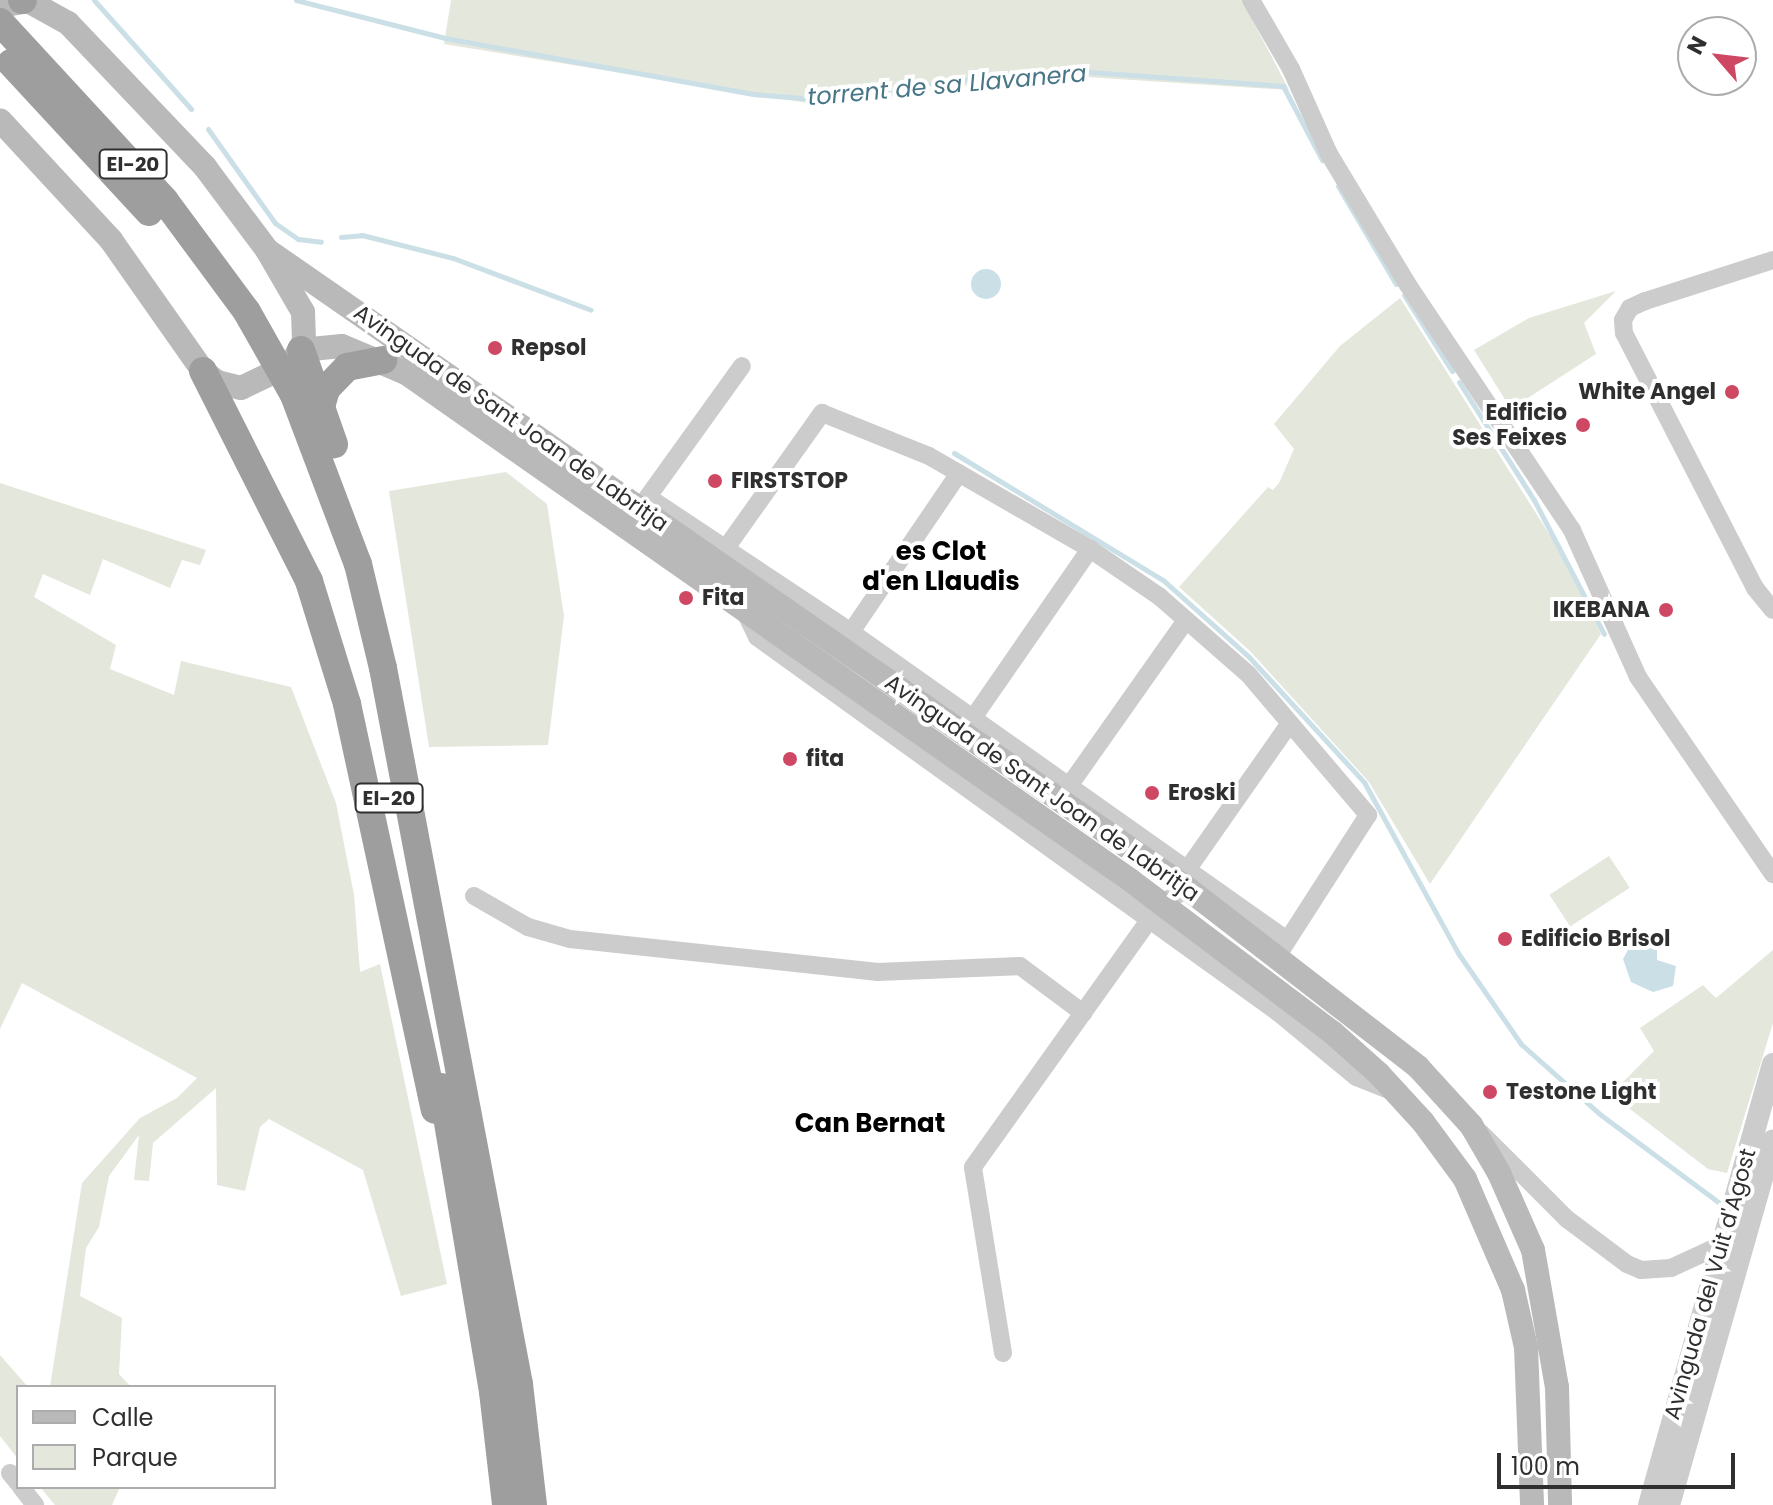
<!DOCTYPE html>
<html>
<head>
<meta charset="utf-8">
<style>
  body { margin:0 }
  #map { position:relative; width:1773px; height:1505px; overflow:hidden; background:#fff; font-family:Poppins,sans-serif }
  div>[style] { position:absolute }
  .green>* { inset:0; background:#e4e7dc; transform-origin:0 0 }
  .water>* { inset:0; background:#cbdfe6 }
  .round { border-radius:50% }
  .stream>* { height:5px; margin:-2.5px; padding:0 2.5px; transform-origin:2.5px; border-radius:2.5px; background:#cbdfe6 }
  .minor>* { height:18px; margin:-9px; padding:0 9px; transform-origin:9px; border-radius:9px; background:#ccc }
  .tertiary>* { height:22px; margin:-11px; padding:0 11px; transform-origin:11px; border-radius:11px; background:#ccc }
  .secondary>* { height:24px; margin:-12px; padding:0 12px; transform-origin:12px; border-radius:12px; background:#b9b9b9 }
  .trunk>* { height:28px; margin:-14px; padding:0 14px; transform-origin:14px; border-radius:14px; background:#9e9e9e }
  .trunk-bridge>* { height:28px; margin:-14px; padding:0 14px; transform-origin:14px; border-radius:14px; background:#9e9e9e }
  .dots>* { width:22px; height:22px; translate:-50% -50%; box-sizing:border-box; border:4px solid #fff; border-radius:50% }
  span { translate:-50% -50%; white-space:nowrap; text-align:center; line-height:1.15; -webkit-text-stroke:8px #fff; paint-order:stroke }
  .shield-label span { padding:2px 6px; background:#fff; border:2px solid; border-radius:6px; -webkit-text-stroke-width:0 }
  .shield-label { font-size:20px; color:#2f2f2f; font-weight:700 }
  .poi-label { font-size:22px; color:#2f2f2f; font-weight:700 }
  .left { translate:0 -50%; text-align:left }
  .right { translate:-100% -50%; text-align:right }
  .street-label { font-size:22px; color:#2f2f2f }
  .water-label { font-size:24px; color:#477687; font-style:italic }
  .quarter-label { font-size:26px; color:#000; font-weight:700 }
  .legend { position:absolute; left:16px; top:1385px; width:260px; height:104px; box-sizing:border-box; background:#fff; border:2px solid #acacac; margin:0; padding:10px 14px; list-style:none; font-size:24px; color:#2f2f2f }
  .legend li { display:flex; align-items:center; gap:16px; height:40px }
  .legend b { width:40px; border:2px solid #acacac }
  .north { position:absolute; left:1677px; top:16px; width:80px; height:80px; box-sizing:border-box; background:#fff; border:2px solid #acacac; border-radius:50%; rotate:298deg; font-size:22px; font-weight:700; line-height:32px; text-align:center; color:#2f2f2f }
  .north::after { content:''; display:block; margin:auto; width:28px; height:36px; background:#cf4863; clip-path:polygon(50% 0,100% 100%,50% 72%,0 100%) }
  .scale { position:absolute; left:1497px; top:1453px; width:238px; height:36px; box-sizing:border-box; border:4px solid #2f2f2f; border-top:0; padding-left:10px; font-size:24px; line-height:28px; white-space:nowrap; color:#2f2f2f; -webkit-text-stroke:6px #fff; paint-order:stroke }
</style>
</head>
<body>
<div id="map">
  <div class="green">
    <div style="clip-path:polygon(451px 0,1242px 0,1289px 90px,1086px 77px,992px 82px,820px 105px,444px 44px)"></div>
    <div style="clip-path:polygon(1616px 291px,1584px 323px,1596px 354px,1511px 409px,1474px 350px,1529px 318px)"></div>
    <div style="clip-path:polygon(1400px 298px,1563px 556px,1601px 634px,1430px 884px,1369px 782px,1251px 652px,1179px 587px,1268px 487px,1273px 490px,1279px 483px,1294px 449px,1274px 424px,1340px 346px)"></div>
    <div style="clip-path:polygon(506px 472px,547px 504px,564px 616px,548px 745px,429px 747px,389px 491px)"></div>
    <div style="clip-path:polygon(0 483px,206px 550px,200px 565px,182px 560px,170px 588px,103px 559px,90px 595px,43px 574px,34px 597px,116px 645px,110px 669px,174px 695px,181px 661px,291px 687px,336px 803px,354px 895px,360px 972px,380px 964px,447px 1284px,401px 1296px,363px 1170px,269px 1119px,260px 1127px,245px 1191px,217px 1185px,216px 1088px,153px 1143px,149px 1181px,134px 1180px,139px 1135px,109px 1176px,99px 1227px,86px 1248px,80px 1296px,122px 1318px,119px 1374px,131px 1387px,50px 1387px,82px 1183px,140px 1118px,177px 1098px,197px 1078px,22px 983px,0 1029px)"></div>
    <div style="left:1609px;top:856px;width:38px;height:71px;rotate:57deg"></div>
    <div style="clip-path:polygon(1773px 950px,1773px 1023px,1727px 1173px,1708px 1169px,1626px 1106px,1615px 1090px,1654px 1051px,1640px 1028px,1703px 985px,1716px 998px)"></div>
    <div style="clip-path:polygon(0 1355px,28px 1387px,18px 1387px,18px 1459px,0 1436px)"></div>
    <div style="clip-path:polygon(40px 1487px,120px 1487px,112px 1505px,55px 1505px)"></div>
  </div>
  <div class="water">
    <div class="round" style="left:971px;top:269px;width:30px;height:30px"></div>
    <div style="clip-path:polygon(1635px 937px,1643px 937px,1644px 946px,1657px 948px,1657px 960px,1676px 966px,1673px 986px,1653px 992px,1631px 982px,1623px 959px)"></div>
  </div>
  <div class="stream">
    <div style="left:94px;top:0;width:146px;rotate:48.3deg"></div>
    <div style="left:296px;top:0;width:154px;rotate:14.3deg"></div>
    <div style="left:445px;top:38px;width:313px;rotate:10.3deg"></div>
    <div style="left:753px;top:94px;width:72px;rotate:4.8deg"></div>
    <div style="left:825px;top:100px;width:160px;rotate:-8.3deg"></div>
    <div style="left:983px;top:77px;width:92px;rotate:-3.7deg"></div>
    <div style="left:1075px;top:71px;width:209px;rotate:4.1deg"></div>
    <div style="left:1283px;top:86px;width:84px;rotate:62.2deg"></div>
    <div style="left:208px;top:129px;width:115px;rotate:54.5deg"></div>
    <div style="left:275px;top:223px;width:28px;rotate:35deg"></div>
    <div style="left:298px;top:239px;width:23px;rotate:7deg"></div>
    <div style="left:1338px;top:186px;width:114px;rotate:59.4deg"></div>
    <div style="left:341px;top:237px;width:21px;rotate:-5deg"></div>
    <div style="left:362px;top:235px;width:94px;rotate:14.2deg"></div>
    <div style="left:453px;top:258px;width:147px;rotate:20.6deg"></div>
    <div style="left:1404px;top:295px;width:90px;rotate:57.7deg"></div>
    <div style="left:1459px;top:382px;width:140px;rotate:57.6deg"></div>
    <div style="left:1534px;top:500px;width:151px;rotate:62.4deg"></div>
    <div style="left:954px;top:453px;width:245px;rotate:31.3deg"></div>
    <div style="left:1163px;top:580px;width:115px;rotate:41.8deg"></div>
    <div style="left:1249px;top:657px;width:170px;rotate:47.4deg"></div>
    <div style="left:1364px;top:782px;width:195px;rotate:61.2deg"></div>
    <div style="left:1458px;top:953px;width:111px;rotate:55.3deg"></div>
    <div style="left:1521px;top:1044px;width:107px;rotate:41.6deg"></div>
    <div style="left:1601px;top:1115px;width:146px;rotate:36.6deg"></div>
  </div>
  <div class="minor">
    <div style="left:1251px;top:0;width:80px;rotate:59.9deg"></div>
    <div style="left:1291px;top:69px;width:93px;rotate:65.9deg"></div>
    <div style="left:1329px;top:154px;width:153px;rotate:58.9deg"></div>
    <div style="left:1408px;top:285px;width:295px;rotate:56.2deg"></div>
    <div style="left:1572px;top:530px;width:161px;rotate:65.8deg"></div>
    <div style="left:1638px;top:677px;width:239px;rotate:55.6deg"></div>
    <div style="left:1773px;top:260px;width:134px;rotate:162.2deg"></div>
    <div style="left:1645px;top:301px;width:17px;rotate:155deg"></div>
    <div style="left:1630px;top:308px;width:14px;rotate:120deg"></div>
    <div style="left:1623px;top:320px;width:13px;rotate:86deg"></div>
    <div style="left:1624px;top:333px;width:287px;rotate:62.8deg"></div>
    <div style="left:1755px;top:588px;width:28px;rotate:51deg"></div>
    <div style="left:648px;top:497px;width:244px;rotate:33.6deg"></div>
    <div style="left:851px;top:632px;width:534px;rotate:35.24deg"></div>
    <div style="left:642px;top:505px;width:171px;rotate:-54.3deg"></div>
    <div style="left:726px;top:548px;width:166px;rotate:-54.6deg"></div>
    <div style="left:822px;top:413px;width:115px;rotate:21.9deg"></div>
    <div style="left:929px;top:456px;width:186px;rotate:30deg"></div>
    <div style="left:1090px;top:549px;width:85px;rotate:34.4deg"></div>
    <div style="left:1160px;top:597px;width:118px;rotate:41.2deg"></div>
    <div style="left:1249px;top:675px;width:184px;rotate:49.6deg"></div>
    <div style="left:1368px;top:815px;width:166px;rotate:122.7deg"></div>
    <div style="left:744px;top:610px;width:30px;rotate:64deg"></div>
    <div style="left:757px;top:637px;width:643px;rotate:35.77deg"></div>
    <div style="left:1279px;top:1013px;width:100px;rotate:39.7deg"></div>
    <div style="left:1356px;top:1077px;width:41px;rotate:21.5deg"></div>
    <div style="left:851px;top:632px;width:192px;rotate:-55.8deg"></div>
    <div style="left:973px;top:718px;width:206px;rotate:-55.3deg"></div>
    <div style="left:1069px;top:786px;width:203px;rotate:-54.8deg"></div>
    <div style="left:1187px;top:870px;width:179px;rotate:-55deg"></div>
    <div style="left:474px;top:896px;width:62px;rotate:29.9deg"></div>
    <div style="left:528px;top:927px;width:44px;rotate:15.9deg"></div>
    <div style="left:570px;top:939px;width:310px;rotate:6.1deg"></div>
    <div style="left:878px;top:972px;width:142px;rotate:-2.4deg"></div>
    <div style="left:1020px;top:966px;width:79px;rotate:36.7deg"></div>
    <div style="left:1481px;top:1133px;width:122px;rotate:45deg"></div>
    <div style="left:1567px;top:1219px;width:75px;rotate:36.9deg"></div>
    <div style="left:1627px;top:1264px;width:15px;rotate:23deg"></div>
    <div style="left:1641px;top:1270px;width:30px;rotate:-4deg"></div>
    <div style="left:1671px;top:1268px;width:55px;rotate:-24.7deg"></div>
    <div style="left:1003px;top:1353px;width:188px;rotate:-99.2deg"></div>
    <div style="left:973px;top:1167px;width:324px;rotate:-54.5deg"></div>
    <div style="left:1161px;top:903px;width:30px;rotate:-27deg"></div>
    <div style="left:10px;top:1473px;width:13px;rotate:51deg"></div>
    <div style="left:21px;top:1487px;width:23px;rotate:52deg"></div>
  </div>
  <div class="tertiary">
    <div style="left:1649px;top:1505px;width:458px;rotate:-74.3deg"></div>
    <div style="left:1669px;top:1505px;width:379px;rotate:-74.1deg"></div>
  </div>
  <div class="secondary">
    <div style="left:0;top:6px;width:28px;rotate:-10deg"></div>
    <div style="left:28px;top:1px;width:46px;rotate:28.8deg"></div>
    <div style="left:68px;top:23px;width:199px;rotate:46.4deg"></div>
    <div style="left:205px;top:167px;width:104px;rotate:53.2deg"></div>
    <div style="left:267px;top:250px;width:72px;rotate:59.9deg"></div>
    <div style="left:303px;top:312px;width:29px;rotate:88deg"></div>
    <div style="left:304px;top:341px;width:26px;rotate:119deg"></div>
    <div style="left:291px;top:364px;width:55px;rotate:154.4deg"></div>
    <div style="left:241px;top:388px;width:25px;rotate:-166deg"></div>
    <div style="left:217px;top:382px;width:18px;rotate:-142deg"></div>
    <div style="left:203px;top:371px;width:160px;rotate:-125.1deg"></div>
    <div style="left:111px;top:240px;width:163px;rotate:-132.8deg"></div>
    <div style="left:267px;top:250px;width:1121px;rotate:34.75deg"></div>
    <div style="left:1188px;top:889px;width:291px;rotate:37.7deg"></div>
    <div style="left:1418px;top:1067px;width:79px;rotate:47.6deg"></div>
    <div style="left:1471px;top:1125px;width:56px;rotate:59.7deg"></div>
    <div style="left:1499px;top:1173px;width:84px;rotate:66.2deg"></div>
    <div style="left:1533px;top:1250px;width:139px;rotate:80.1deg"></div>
    <div style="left:1557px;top:1387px;width:118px;rotate:88.5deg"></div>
    <div style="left:301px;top:350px;width:41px;rotate:-5.6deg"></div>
    <div style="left:342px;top:346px;width:69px;rotate:22.9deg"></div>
    <div style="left:406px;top:373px;width:884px;rotate:35deg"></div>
    <div style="left:1130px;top:880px;width:253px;rotate:37deg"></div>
    <div style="left:1332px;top:1032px;width:63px;rotate:41.8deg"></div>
    <div style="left:1379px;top:1074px;width:65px;rotate:47.5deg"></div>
    <div style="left:1423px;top:1122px;width:71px;rotate:53.6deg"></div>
    <div style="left:1465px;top:1179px;width:121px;rotate:66.6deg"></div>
    <div style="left:1513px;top:1290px;width:58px;rotate:77.2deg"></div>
    <div style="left:1526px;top:1347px;width:158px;rotate:87.8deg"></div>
  </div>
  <div class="trunk">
    <div style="left:22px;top:0;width:1px"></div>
    <div style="left:0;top:22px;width:243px;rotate:47.3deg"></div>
    <div style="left:165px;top:201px;width:138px;rotate:53.5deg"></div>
    <div style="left:11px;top:63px;width:203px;rotate:47.2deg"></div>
    <div style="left:301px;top:350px;width:100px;rotate:70.7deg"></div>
    <div style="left:203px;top:371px;width:235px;rotate:63.2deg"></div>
    <div style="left:309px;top:581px;width:129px;rotate:72.8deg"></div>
    <div style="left:347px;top:704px;width:415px;rotate:77.8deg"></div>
    <div style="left:294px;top:395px;width:181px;rotate:69.3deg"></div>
    <div style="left:358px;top:564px;width:107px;rotate:76.5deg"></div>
    <div style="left:383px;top:668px;width:729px;rotate:79.25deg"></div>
    <div style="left:519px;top:1384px;width:122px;rotate:83.4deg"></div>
    <div style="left:321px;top:407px;width:19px;rotate:-74deg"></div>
    <div style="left:326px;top:389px;width:30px;rotate:-46deg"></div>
    <div style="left:347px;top:367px;width:37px;rotate:-11deg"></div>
    <div style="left:442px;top:1087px;width:309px;rotate:80.5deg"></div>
    <div style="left:493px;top:1392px;width:114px;rotate:83.4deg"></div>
  </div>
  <div class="trunk-bridge">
    <div style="left:247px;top:312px;width:95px;rotate:60.5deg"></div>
  </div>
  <div class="dots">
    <div style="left:495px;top:348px;background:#cf4863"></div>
    <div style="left:1732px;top:392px;background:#cf4863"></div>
    <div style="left:1583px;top:425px;background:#cf4863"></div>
    <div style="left:715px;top:481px;background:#cf4863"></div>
    <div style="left:686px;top:598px;background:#cf4863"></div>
    <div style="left:1666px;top:610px;background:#cf4863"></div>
    <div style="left:790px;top:759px;background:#cf4863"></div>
    <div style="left:1152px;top:793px;background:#cf4863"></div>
    <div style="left:1505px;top:939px;background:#cf4863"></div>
    <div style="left:1490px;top:1092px;background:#cf4863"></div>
  </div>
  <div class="shield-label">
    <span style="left:133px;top:164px">EI-20</span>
    <span style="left:389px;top:798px">EI-20</span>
  </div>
  <div class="poi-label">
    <span class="left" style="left:511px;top:348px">Repsol</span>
    <span class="right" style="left:1716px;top:392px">White Angel</span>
    <span class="right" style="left:1567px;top:425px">Edificio<br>Ses Feixes</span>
    <span class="left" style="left:731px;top:481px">FIRSTSTOP</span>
    <span class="left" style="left:702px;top:598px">Fita</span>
    <span class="right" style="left:1650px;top:610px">IKEBANA</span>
    <span class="left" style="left:806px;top:759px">fita</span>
    <span class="left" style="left:1168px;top:793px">Eroski</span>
    <span class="left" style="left:1521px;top:939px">Edificio Brisol</span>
    <span class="left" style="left:1506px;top:1092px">Testone Light</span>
  </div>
  <div class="street-label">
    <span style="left:511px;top:418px;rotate:35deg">Avinguda de Sant Joan de Labritja</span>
    <span style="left:1042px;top:788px;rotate:35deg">Avinguda de Sant Joan de Labritja</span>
    <span style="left:1710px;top:1284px;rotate:-74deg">Avinguda del Vuit d'Agost</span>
  </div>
  <div class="water-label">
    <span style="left:947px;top:85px;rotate:-5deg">torrent de sa Llavanera</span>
  </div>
  <div class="quarter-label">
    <span style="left:941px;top:567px">es Clot<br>d'en Llaudis</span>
    <span style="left:870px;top:1124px">Can Bernat</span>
  </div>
  <ul class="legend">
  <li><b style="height:10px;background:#b9b9b9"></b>Calle</li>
  <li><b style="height:22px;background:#e4e7dc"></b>Parque</li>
  </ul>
  <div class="north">N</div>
  <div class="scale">100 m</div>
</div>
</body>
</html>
